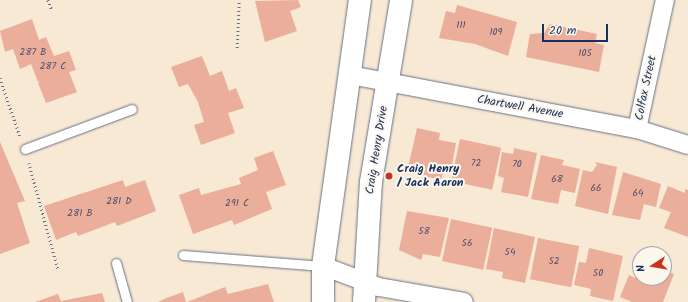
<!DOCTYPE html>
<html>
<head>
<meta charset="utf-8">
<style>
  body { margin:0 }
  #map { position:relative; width:688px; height:302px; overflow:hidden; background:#f7e9d3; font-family:Kalam,sans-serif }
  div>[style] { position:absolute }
  .building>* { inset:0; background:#eaae9a; transform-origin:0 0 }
  .path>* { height:2.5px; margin-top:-1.25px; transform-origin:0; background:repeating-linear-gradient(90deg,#687087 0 1px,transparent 0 4px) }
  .roads { filter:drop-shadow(0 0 1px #687087) drop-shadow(0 0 1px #687087) }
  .service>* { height:9px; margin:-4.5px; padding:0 4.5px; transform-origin:4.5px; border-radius:4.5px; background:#fff }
  .minor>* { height:18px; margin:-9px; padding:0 9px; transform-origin:9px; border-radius:9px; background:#fff }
  .tertiary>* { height:22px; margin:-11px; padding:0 11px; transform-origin:11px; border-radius:11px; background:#fff }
  .dots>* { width:11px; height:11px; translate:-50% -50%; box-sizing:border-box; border:2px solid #fbf7ec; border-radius:50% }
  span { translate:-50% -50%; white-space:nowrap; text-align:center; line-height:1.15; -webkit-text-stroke:4px #fbf7ec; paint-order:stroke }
  .number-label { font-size:10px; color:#4f4f6d }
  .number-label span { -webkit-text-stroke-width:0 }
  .street-label { font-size:12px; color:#1b2f5e }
  .poi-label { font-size:12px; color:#1b2f5e; font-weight:700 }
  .left { translate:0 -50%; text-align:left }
  .north { position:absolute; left:632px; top:246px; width:40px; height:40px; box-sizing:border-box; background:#fbf7ec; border:1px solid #a1a7b3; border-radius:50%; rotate:258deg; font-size:11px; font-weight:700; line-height:16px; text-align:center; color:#1b2f5e }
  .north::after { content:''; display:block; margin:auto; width:14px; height:18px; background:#c8321e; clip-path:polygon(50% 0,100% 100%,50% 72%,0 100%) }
  .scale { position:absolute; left:542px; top:24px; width:66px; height:18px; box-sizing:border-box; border:2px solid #1b2f5e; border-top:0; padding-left:5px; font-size:12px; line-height:14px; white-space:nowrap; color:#1b2f5e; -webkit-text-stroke:3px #fbf7ec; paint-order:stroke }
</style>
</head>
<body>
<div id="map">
  <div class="building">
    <div style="clip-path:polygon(298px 0,301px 7px,290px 11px,297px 31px,265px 42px,255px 1px)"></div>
    <div style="clip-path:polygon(457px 5px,517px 22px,508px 56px,475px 44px,439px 38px,446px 11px,455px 13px)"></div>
    <div style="clip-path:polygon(32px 19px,39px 40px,46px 37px,54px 56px,69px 51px,76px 70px,69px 72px,77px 92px,46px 103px,38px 83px,41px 81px,38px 82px,31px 64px,20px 69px,13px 49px,5px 52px,0 31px)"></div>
    <div style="clip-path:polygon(550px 24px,597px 34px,595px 43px,604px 45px,599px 72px,526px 57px,530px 34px,544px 33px)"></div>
    <div style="clip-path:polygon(202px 56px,210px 76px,222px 71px,229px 91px,236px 88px,244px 108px,228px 113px,235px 133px,201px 145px,194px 125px,204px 122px,198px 102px,188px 84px,179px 87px,171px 67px)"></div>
    <div style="clip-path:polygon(417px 128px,440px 133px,439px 140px,456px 143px,451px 170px,444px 168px,441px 180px,407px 172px)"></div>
    <div style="left:460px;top:139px;width:42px;height:43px;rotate:12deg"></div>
    <div style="clip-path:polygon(0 142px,25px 201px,17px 203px,30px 243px,0 254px)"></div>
    <div style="clip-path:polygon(514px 148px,537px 153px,528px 197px,501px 192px,504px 178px,498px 176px,502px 152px,513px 154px)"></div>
    <div style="clip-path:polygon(273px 151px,286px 185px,266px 192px,272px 209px,234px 225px,232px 220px,193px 234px,179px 195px,199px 188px,201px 195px,241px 184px,239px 178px,258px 170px,254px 158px)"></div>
    <div style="clip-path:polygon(541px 155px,564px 160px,562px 165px,580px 169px,575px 193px,561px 190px,558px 204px,531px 199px)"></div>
    <div style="clip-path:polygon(595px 162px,617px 167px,608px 214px,575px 206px,583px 170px,592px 172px,597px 165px)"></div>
    <div style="clip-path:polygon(623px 172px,661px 184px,656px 207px,644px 204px,640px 220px,612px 215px)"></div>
    <div style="clip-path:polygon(123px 180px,125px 187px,145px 180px,156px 211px,117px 226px,115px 222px,78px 236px,76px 232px,56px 240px,44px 206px)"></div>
    <div style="clip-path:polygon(668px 186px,685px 193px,685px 189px,688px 190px,688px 237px,664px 228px,671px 212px,659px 208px)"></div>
    <div style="clip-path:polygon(407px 211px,449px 218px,440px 257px,423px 254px,421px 260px,399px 250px)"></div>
    <div style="left:451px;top:219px;width:42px;height:43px;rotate:12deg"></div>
    <div style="clip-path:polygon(494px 228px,535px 237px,525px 283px,502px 278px,503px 272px,486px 269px)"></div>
    <div style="left:538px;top:238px;width:42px;height:42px;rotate:11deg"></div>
    <div style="clip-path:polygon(589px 248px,623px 256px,613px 301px,590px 296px,591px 289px,574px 285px,579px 262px,586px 263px)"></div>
    <div style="clip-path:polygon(640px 265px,640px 278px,664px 278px,664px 270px,674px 274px,663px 302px,632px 302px,620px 297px,629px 275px,635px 278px)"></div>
    <div style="clip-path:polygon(268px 284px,274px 302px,187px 302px,225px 287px,228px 294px)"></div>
    <div style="clip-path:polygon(183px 292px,186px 302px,158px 302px,164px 299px)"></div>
    <div style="clip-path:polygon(102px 293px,105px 302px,35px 302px,58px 294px,61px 301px)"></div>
  </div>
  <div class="path">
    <div style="left:48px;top:0;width:11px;rotate:68deg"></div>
    <div style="left:237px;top:48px;width:48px;rotate:-87.6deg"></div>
    <div style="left:0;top:78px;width:61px;rotate:71deg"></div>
    <div style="left:29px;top:163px;width:110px;rotate:74.7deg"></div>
  </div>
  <div class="roads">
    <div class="service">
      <div style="left:25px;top:149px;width:114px;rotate:-20.5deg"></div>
      <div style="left:183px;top:255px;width:140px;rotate:4.5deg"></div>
      <div style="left:116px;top:263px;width:41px;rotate:74.2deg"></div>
    </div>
    <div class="minor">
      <div style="left:350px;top:75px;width:292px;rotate:10.7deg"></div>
      <div style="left:637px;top:129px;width:53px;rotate:17.4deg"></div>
      <div style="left:637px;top:129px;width:132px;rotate:-77.8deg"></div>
      <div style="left:323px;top:266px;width:60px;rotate:20.6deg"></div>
      <div style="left:379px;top:287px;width:86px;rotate:10deg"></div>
    </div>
    <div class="tertiary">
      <div style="left:323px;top:302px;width:36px;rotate:-90deg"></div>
      <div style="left:323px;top:266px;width:269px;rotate:-82.1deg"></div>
      <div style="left:364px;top:302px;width:120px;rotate:-86.7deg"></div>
      <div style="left:371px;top:182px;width:184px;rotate:-80.6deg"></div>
    </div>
  </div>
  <div class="dots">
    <div style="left:389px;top:176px;background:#c8321e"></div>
  </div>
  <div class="number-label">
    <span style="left:461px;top:26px">111</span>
    <span style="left:496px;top:33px">109</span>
    <span style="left:33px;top:53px">287 B</span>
    <span style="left:585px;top:54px">105</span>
    <span style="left:53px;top:67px">287 C</span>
    <span style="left:476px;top:164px">72</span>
    <span style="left:517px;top:165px">70</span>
    <span style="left:557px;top:180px">68</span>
    <span style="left:596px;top:189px">66</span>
    <span style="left:638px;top:194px">64</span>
    <span style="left:119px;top:202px">281 D</span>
    <span style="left:237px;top:204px">291 C</span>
    <span style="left:80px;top:214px">281 B</span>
    <span style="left:424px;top:232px">58</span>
    <span style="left:467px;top:244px">56</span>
    <span style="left:510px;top:253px">54</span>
    <span style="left:554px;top:262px">52</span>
    <span style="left:598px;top:274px">50</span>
  </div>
  <div class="street-label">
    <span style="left:646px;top:88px;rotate:-78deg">Colfax Street</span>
    <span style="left:520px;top:107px;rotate:10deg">Chartwell Avenue</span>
    <span style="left:377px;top:150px;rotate:-81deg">Craig Henry Drive</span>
  </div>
  <div class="poi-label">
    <span class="left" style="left:397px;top:176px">Craig Henry<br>/ Jack Aaron</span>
  </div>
  <div class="north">N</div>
  <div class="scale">20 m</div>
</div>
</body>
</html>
